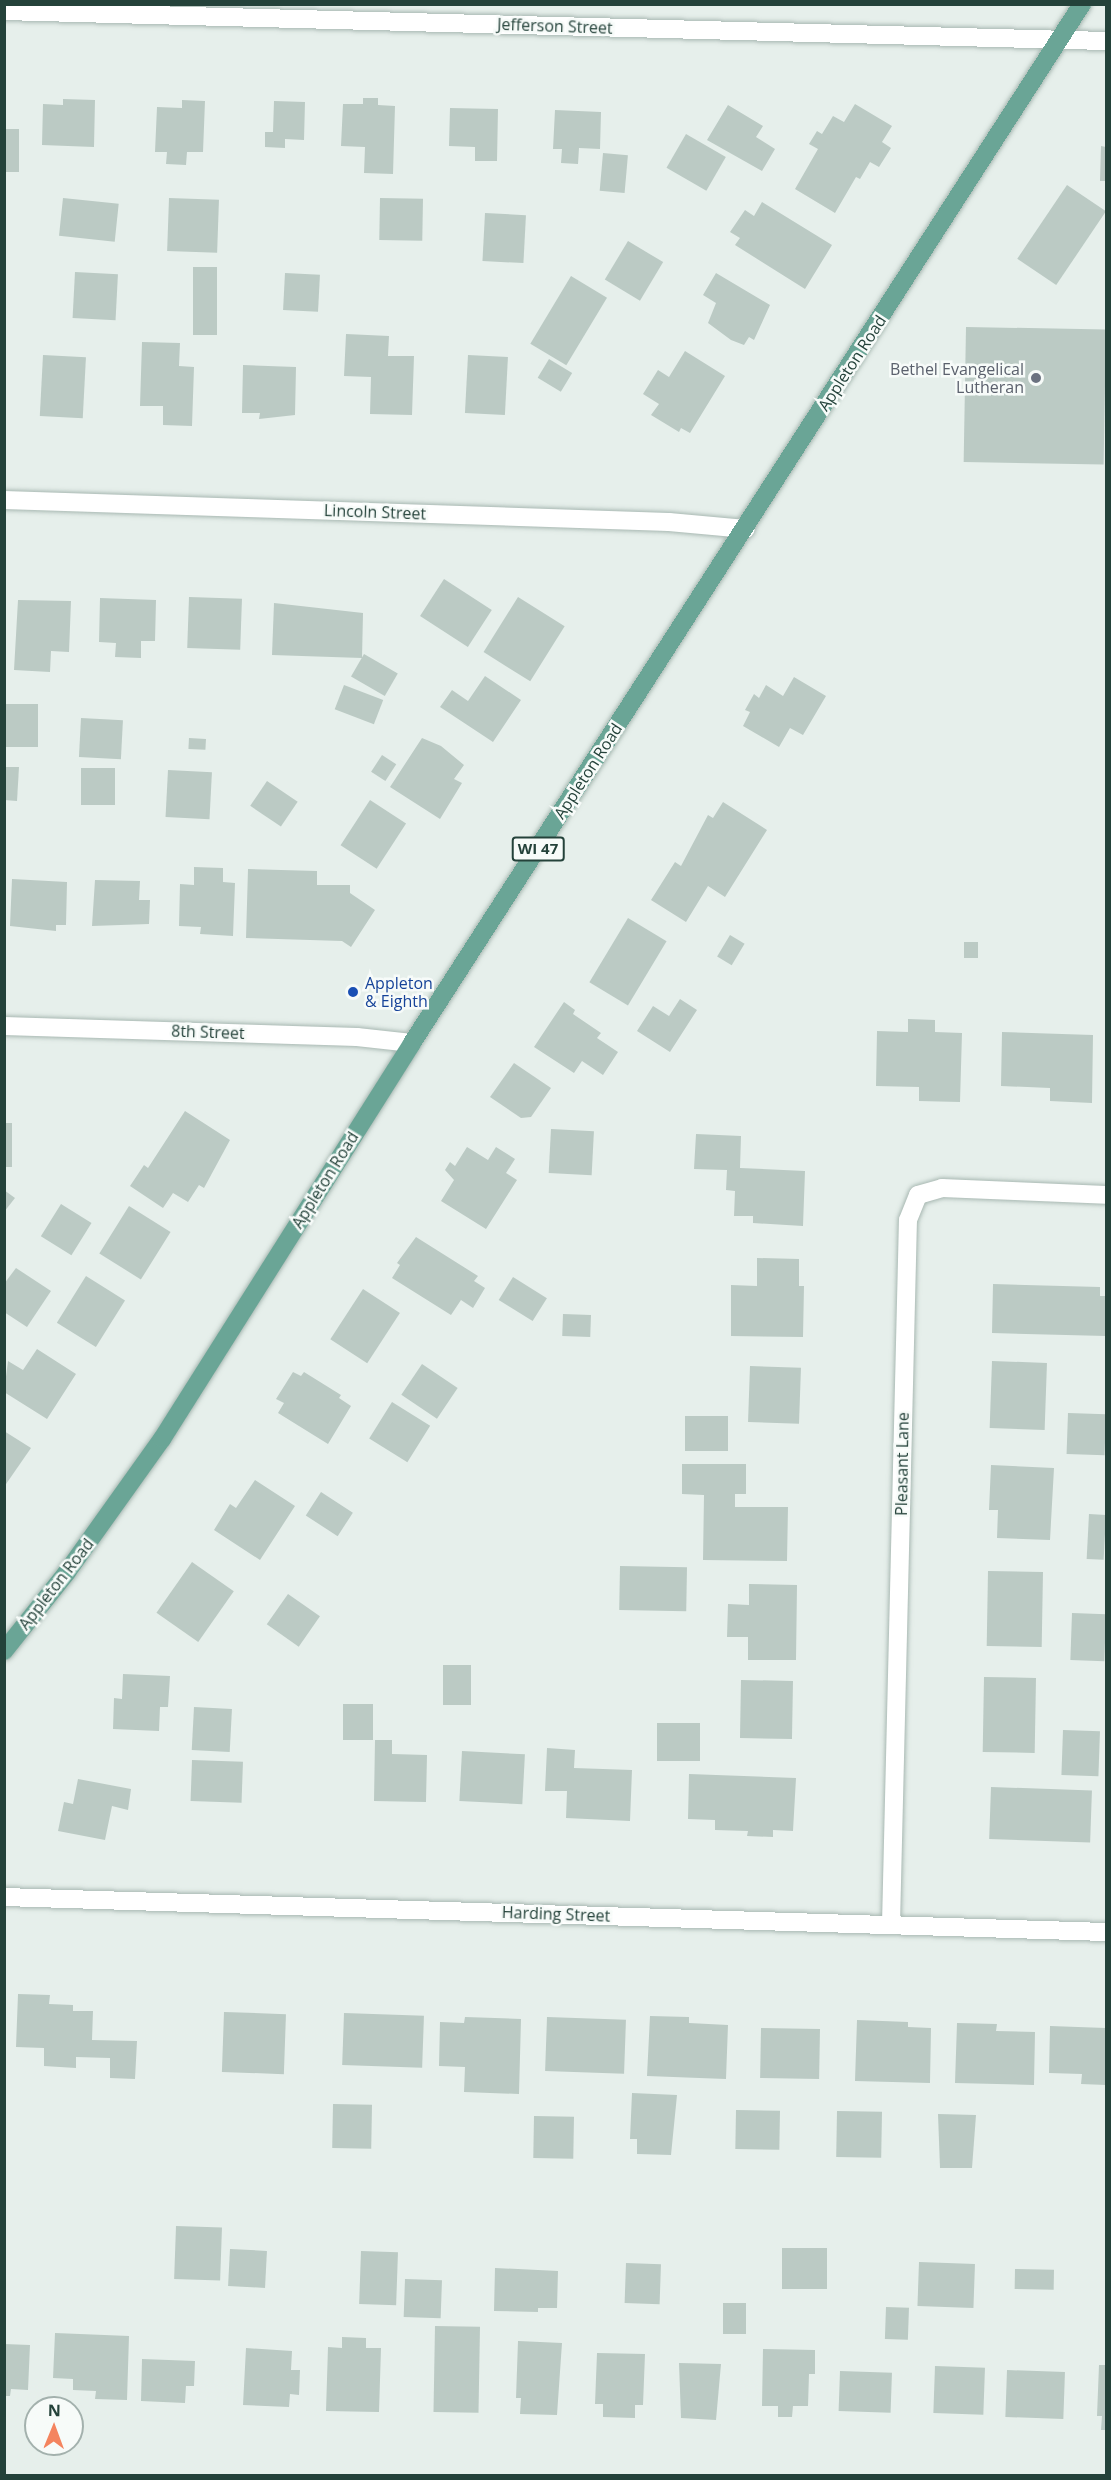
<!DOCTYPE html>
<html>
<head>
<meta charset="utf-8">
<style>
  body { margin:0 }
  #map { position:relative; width:1111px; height:2480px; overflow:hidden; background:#e6efeb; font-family:"Open Sans",sans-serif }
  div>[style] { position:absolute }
  .building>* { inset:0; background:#bbcac4; transform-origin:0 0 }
  .roads { filter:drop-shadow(0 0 2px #a8b8b2) drop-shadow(0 0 2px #a8b8b2) }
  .street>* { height:18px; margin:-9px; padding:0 9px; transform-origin:9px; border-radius:9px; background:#fff }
  .primary>* { height:18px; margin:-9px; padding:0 9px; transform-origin:9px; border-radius:9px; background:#6aa596 }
  .dots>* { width:16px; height:16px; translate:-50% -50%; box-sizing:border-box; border:3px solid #f7fbf9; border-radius:50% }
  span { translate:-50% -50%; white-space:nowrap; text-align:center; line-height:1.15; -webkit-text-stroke:5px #f7fbf9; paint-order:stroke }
  .shield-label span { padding:2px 4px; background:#f7fbf9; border:2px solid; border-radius:4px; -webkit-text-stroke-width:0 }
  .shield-label { font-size:15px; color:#24423a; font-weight:700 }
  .street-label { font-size:16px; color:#24423a }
  .worship-label { font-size:16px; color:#5b616d }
  .right { translate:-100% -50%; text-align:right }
  .transit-label { font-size:16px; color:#164399 }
  .left { translate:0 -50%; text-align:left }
  .frame { position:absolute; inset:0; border:6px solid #24423a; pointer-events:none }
  .north { position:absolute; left:24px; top:2396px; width:60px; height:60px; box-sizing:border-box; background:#f7fbf9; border:2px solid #a3b1ad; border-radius:50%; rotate:1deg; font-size:16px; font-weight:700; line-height:24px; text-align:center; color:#24423a }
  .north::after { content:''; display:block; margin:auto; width:21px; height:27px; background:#f4845f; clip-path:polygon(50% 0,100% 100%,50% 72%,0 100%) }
</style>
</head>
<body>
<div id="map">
  <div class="building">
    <div style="clip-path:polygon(363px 98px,378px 98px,378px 105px,395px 106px,393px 174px,364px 173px,365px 147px,341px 146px,343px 104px,363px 104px)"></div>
    <div style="clip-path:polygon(63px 99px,95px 100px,94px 147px,42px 145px,43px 104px,63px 105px)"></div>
    <div style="clip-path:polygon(182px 100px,205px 101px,203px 152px,187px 152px,186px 165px,166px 164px,167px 152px,155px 152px,157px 107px,182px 108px)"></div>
    <div style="clip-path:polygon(274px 101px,305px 102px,304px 140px,285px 139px,285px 148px,265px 147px,265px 132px,273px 132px)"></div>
    <div style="clip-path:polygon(855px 104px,892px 126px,882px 142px,891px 148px,879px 167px,870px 162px,860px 179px,856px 177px,835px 213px,795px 189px,818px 149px,809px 144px,817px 131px,822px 134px,833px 116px,844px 122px)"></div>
    <div style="clip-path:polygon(728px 105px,763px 126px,756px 137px,775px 149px,762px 171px,707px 140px)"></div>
    <div style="clip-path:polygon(450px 108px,498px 109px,497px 161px,475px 161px,475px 147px,449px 146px)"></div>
    <div style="clip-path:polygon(555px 110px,601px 112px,600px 149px,579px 148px,578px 164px,561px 163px,562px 149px,553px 149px)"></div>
    <div style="left:4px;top:129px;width:15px;height:43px"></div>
    <div style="left:686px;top:134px;width:46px;height:39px;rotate:30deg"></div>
    <div style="clip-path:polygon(1101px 146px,1106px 147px,1106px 181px,1100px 181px)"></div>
    <div style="left:603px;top:153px;width:25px;height:38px;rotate:5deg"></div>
    <div style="left:1067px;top:185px;width:47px;height:89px;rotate:34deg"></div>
    <div style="left:63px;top:198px;width:56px;height:38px;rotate:6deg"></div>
    <div style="left:169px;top:198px;width:50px;height:53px;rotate:2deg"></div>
    <div style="left:380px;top:198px;width:43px;height:42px;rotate:1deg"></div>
    <div style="clip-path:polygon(762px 202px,832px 245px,805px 289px,735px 245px,740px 238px,730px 232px,745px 210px,754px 216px)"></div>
    <div style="left:485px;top:213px;width:41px;height:48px;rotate:3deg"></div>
    <div style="left:628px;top:241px;width:41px;height:45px;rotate:31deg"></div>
    <div style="left:193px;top:267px;width:24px;height:68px"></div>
    <div style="left:75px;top:272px;width:43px;height:46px;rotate:3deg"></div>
    <div style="left:285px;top:273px;width:35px;height:37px;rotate:3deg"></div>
    <div style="clip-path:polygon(716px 273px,770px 305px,754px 340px,749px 337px,744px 345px,731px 340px,708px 323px,716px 303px,703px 295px)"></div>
    <div style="left:571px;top:276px;width:42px;height:79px;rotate:31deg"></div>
    <div style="left:966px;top:327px;width:140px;height:135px;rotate:1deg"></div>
    <div style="clip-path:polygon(346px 334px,389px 336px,388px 356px,414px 356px,412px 415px,370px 414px,371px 377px,344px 376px)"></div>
    <div style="clip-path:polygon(142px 342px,180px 343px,179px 366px,194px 367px,192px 426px,163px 425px,163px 406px,140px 406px)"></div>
    <div style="clip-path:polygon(685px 351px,725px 376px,690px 433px,681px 428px,679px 432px,651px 415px,659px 404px,643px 394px,658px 370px,669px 377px)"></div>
    <div style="left:43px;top:355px;width:43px;height:61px;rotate:3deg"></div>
    <div style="left:468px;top:355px;width:40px;height:58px;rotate:3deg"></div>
    <div style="left:549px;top:359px;width:27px;height:22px;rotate:31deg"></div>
    <div style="clip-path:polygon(243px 365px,296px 367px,295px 415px,259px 419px,260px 413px,242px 413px)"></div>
    <div style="left:444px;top:579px;width:57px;height:44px;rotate:33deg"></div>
    <div style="left:189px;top:597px;width:53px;height:51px;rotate:2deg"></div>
    <div style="left:518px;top:597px;width:55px;height:65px;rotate:32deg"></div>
    <div style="clip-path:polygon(100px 598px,156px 600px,155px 641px,141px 641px,141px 658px,115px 657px,116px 643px,99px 642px)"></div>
    <div style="clip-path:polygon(18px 600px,71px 601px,69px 652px,51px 651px,50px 672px,14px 670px)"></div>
    <div style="clip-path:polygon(274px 603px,363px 613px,362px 658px,272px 655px)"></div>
    <div style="left:364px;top:654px;width:39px;height:26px;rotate:30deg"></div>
    <div style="clip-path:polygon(485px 676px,521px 700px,493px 742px,440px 707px,452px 690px,468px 701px)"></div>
    <div style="clip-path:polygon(794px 677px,826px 696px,803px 735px,790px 728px,779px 747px,743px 726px,750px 712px,745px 710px,754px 694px,759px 698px,766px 685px,783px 696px)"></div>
    <div style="left:344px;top:685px;width:42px;height:26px;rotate:21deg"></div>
    <div style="left:4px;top:704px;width:34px;height:43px"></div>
    <div style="left:81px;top:718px;width:42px;height:39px;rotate:3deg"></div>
    <div style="left:189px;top:738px;width:17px;height:11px;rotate:3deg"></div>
    <div style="clip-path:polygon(422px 738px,441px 746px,464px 765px,454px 779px,462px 783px,440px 819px,390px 787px)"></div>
    <div style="left:382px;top:755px;width:17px;height:20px;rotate:33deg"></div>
    <div style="clip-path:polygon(4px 767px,19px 767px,17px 801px,4px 800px)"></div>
    <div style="left:81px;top:768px;width:34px;height:37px"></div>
    <div style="left:168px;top:770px;width:44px;height:47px;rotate:3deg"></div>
    <div style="left:267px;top:781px;width:37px;height:30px;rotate:34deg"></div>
    <div style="left:370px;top:800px;width:43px;height:54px;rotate:33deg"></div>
    <div style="clip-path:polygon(723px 802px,767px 830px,725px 897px,708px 886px,686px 922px,651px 900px,675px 862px,681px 866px,708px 815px,713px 818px)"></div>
    <div style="clip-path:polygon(194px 867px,223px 868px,223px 882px,235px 883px,233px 936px,200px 934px,201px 927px,179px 926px,180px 884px,194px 885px)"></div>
    <div style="clip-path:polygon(248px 869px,317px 871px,317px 885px,350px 885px,350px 893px,375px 910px,351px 947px,342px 941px,246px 938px)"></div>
    <div style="clip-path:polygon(12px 879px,67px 882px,66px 925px,56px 925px,56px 931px,10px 926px)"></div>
    <div style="clip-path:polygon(95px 880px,140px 881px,139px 900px,150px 900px,149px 924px,92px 926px)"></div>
    <div style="left:628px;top:918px;width:45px;height:75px;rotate:31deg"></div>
    <div style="left:730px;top:935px;width:17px;height:25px;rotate:31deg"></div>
    <div style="left:964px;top:942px;width:14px;height:16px"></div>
    <div style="clip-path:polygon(680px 999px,697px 1010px,670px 1052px,637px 1031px,653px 1006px,669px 1016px)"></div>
    <div style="clip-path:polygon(564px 1002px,575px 1010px,573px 1014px,601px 1033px,597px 1038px,618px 1052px,603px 1075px,582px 1061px,574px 1073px,534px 1047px)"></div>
    <div style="clip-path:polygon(908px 1019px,935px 1020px,935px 1032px,962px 1033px,960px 1102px,919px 1101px,919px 1087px,876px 1086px,877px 1031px,908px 1032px)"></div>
    <div style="clip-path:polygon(1002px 1032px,1093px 1035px,1092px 1103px,1050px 1101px,1050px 1088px,1001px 1086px)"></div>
    <div style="clip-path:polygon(514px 1063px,551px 1088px,531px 1117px,521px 1118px,490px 1097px)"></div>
    <div style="clip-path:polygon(185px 1111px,230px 1140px,204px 1188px,199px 1185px,188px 1202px,173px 1193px,163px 1208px,130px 1186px,144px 1165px,148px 1168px)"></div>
    <div style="left:4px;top:1123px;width:8px;height:44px"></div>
    <div style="left:551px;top:1129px;width:43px;height:44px;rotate:3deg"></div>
    <div style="clip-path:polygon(696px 1134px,741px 1136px,740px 1168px,805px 1171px,803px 1226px,753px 1223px,753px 1216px,734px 1216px,735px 1191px,726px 1190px,727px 1170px,694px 1169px)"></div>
    <div style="clip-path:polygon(467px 1147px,488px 1160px,496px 1147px,515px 1159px,506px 1173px,517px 1180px,486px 1229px,441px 1201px,454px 1180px,445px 1170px,450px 1162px,455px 1166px)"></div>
    <div style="clip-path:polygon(4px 1190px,15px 1198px,4px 1212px)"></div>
    <div style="left:61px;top:1204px;width:36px;height:38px;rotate:32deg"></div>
    <div style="left:129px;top:1206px;width:49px;height:56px;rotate:32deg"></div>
    <div style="clip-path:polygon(416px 1237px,478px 1276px,474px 1281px,485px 1288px,473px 1308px,461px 1300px,451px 1315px,392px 1278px,400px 1265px,397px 1263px)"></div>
    <div style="clip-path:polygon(757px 1258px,799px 1259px,799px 1286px,804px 1286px,803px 1337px,731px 1336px,731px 1285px,757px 1286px)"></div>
    <div style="clip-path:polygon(16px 1268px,51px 1291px,27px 1327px,4px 1312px,4px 1284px)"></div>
    <div style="left:86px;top:1276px;width:46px;height:55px;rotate:32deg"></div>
    <div style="left:513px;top:1277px;width:40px;height:27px;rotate:32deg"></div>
    <div style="clip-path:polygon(993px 1284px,1100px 1287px,1100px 1296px,1106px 1296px,1106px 1336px,992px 1333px)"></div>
    <div style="left:363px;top:1289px;width:44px;height:60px;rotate:33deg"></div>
    <div style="left:563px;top:1314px;width:28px;height:22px;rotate:2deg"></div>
    <div style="clip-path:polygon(37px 1349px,76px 1374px,47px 1419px,4px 1392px,8px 1361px,23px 1370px)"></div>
    <div style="left:992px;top:1361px;width:55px;height:67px;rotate:2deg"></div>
    <div style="left:422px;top:1364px;width:43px;height:37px;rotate:34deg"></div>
    <div style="left:750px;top:1366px;width:51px;height:56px;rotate:2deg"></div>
    <div style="clip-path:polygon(293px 1372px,301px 1376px,304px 1372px,341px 1395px,339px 1398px,351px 1406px,328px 1444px,278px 1413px,284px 1403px,276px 1399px)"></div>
    <div style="left:392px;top:1402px;width:45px;height:43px;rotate:32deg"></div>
    <div style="left:1068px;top:1413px;width:38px;height:41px;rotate:2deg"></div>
    <div style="left:685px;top:1416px;width:43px;height:35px"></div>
    <div style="clip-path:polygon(4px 1431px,31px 1448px,4px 1487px)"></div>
    <div style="clip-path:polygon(682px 1464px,746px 1464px,746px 1494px,735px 1494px,735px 1507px,788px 1507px,787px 1561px,703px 1560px,704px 1495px,682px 1494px)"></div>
    <div style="clip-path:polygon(991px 1465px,1054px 1468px,1050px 1540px,997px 1538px,998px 1510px,989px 1510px)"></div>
    <div style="clip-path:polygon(255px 1480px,295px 1506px,260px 1560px,214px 1530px,230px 1504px,236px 1508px)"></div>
    <div style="left:321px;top:1492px;width:38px;height:28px;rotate:33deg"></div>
    <div style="left:1089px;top:1514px;width:17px;height:45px;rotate:3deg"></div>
    <div style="left:192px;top:1562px;width:51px;height:62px;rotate:35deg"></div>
    <div style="left:620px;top:1566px;width:67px;height:44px;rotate:1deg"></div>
    <div style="left:988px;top:1571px;width:55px;height:75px;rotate:1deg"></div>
    <div style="clip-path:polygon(749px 1584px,797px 1585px,796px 1660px,748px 1660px,748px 1637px,727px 1637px,728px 1604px,749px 1605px)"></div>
    <div style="left:288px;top:1594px;width:39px;height:37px;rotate:35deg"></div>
    <div style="left:1072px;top:1613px;width:34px;height:47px;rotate:2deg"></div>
    <div style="left:443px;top:1665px;width:28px;height:40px"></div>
    <div style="clip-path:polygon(123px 1674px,170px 1676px,168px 1707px,160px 1707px,159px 1731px,113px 1729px,114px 1698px,122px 1699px)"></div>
    <div style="left:984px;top:1677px;width:52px;height:75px;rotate:1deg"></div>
    <div style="left:741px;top:1680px;width:52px;height:58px;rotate:1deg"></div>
    <div style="left:343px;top:1704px;width:30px;height:36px"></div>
    <div style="left:194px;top:1707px;width:38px;height:43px;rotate:3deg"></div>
    <div style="left:657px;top:1723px;width:43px;height:38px"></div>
    <div style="left:1063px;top:1730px;width:37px;height:45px;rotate:2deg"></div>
    <div style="clip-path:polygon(375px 1740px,392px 1740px,392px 1754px,427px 1755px,426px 1802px,374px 1801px)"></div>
    <div style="clip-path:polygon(547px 1748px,575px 1750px,574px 1768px,632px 1770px,630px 1821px,566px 1818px,567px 1791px,545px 1791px)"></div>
    <div style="left:462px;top:1751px;width:63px;height:50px;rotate:3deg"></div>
    <div style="left:192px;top:1760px;width:51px;height:41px;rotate:2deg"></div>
    <div style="clip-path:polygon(689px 1774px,796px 1778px,793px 1831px,773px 1830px,773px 1837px,747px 1836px,748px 1831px,715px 1830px,715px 1820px,688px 1819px)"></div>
    <div style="clip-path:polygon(78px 1779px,131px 1789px,128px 1810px,112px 1806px,105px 1840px,58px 1831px,64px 1802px,73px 1804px)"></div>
    <div style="left:991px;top:1787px;width:101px;height:52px;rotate:2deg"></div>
    <div style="clip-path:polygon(18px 1994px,50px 1995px,49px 2004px,73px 2005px,73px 2011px,93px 2011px,92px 2040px,137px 2041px,135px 2079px,110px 2078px,110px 2058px,76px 2057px,76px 2068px,44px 2066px,44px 2048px,16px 2047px)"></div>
    <div style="left:224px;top:2012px;width:62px;height:60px;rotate:2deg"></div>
    <div style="left:344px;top:2013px;width:80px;height:52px;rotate:2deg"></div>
    <div style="clip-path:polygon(650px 2016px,689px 2017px,689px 2023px,728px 2025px,726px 2079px,647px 2076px)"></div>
    <div style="clip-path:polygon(465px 2017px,521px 2019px,519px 2094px,464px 2092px,465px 2067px,439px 2066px,440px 2022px,464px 2023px)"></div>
    <div style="left:547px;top:2017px;width:79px;height:54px;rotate:2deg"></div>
    <div style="clip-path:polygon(857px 2020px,908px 2022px,908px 2027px,931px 2028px,930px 2083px,855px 2081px)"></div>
    <div style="clip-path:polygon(957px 2023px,997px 2024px,996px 2031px,1035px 2032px,1034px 2085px,955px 2083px)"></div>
    <div style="clip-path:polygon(1050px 2026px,1106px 2028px,1106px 2085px,1081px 2084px,1082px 2074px,1049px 2073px)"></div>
    <div style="left:761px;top:2028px;width:59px;height:50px;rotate:1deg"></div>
    <div style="clip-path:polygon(632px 2093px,677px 2095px,671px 2155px,637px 2154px,637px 2139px,630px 2139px)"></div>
    <div style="left:333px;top:2104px;width:39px;height:44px;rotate:1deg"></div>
    <div style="left:736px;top:2110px;width:44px;height:39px;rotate:1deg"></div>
    <div style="left:837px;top:2111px;width:45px;height:46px;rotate:1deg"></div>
    <div style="clip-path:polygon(938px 2114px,976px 2115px,972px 2168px,940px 2168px)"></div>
    <div style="left:534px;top:2116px;width:40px;height:42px;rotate:1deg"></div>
    <div style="left:176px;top:2226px;width:46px;height:53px;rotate:2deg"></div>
    <div style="left:782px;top:2248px;width:45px;height:41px"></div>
    <div style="left:230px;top:2249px;width:37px;height:37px;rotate:3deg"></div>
    <div style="left:361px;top:2251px;width:37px;height:53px;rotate:2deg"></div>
    <div style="left:919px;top:2262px;width:56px;height:44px;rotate:2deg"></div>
    <div style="left:626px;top:2263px;width:35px;height:40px;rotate:2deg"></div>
    <div style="clip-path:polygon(495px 2268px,558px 2271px,557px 2308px,538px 2308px,538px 2312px,494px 2311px)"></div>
    <div style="left:1015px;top:2269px;width:39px;height:20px;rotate:1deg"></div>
    <div style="left:405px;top:2279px;width:37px;height:38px;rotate:2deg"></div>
    <div style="left:723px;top:2303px;width:23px;height:31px"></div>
    <div style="left:886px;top:2307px;width:23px;height:32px;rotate:2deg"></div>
    <div style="left:435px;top:2326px;width:45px;height:86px;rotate:1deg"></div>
    <div style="clip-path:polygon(55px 2333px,129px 2336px,127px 2400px,95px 2399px,96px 2391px,73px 2390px,73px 2379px,53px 2378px)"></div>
    <div style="clip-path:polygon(342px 2337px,366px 2338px,366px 2348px,381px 2348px,379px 2412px,326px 2411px,328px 2347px,342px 2348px)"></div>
    <div style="clip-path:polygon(518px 2341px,562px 2343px,557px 2415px,520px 2414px,521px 2398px,516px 2398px)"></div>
    <div style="clip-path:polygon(4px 2344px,30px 2345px,28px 2390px,11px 2389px,10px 2396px,4px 2396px)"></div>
    <div style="clip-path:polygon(246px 2348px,292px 2351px,291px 2370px,300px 2370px,299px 2395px,290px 2394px,289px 2407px,243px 2405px)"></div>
    <div style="clip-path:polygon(763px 2349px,815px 2350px,815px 2374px,809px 2374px,808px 2406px,793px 2406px,792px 2417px,778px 2417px,778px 2406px,762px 2406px)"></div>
    <div style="clip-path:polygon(597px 2353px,645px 2354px,643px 2405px,635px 2405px,635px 2418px,603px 2417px,603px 2404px,595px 2404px)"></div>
    <div style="clip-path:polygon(142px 2359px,195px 2361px,194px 2386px,186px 2386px,185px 2403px,141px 2401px)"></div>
    <div style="clip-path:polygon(679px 2363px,721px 2364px,716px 2420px,681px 2418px)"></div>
    <div style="clip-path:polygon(1099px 2365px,1106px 2365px,1106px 2430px,1101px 2430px,1102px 2416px,1097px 2416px)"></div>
    <div style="left:935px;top:2366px;width:50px;height:47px;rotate:2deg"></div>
    <div style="left:1007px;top:2370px;width:58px;height:47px;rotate:2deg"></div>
    <div style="left:840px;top:2371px;width:52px;height:40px;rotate:2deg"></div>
  </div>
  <div class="roads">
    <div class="street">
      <div style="left:4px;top:11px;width:1102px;rotate:1.56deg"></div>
      <div style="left:4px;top:500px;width:665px;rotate:1.89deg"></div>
      <div style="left:669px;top:522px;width:77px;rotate:5.2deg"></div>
      <div style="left:4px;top:1026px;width:353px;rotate:1.8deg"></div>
      <div style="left:357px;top:1037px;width:55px;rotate:6.2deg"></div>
      <div style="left:4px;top:1897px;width:1103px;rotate:1.82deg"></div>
      <div style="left:891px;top:1924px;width:704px;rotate:-88.62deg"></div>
      <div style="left:908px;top:1220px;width:27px;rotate:-68deg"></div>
      <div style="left:918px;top:1195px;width:25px;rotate:-16deg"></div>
      <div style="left:942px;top:1188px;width:164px;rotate:2.4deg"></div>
    </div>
    <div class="primary">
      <div style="left:4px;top:1651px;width:101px;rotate:-51.4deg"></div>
      <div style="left:67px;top:1572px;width:163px;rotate:-54.5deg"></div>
      <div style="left:162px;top:1439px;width:468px;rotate:-57.7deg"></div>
      <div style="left:412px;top:1043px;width:1236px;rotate:-57.18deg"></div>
    </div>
  </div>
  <div class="dots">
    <div style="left:1036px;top:378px;background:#6b7280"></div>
    <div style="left:353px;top:992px;background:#1a4fb4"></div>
  </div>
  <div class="shield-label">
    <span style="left:538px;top:849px">WI 47</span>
  </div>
  <div class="street-label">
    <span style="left:555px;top:26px;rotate:2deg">Jefferson Street</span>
    <span style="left:852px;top:363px;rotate:-57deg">Appleton Road</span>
    <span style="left:375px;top:512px;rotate:2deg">Lincoln Street</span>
    <span style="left:588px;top:771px;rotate:-57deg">Appleton Road</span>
    <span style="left:208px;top:1032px;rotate:2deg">8th Street</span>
    <span style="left:325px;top:1180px;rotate:-58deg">Appleton Road</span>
    <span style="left:902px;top:1464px;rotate:-89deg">Pleasant Lane</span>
    <span style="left:56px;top:1584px;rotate:-52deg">Appleton Road</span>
    <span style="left:556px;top:1914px;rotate:2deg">Harding Street</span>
  </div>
  <div class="worship-label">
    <span class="right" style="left:1024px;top:378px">Bethel Evangelical<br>Lutheran</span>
  </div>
  <div class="transit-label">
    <span class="left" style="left:365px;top:992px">Appleton<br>&amp; Eighth</span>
  </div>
  <div class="frame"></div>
  <div class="north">N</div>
</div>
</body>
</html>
